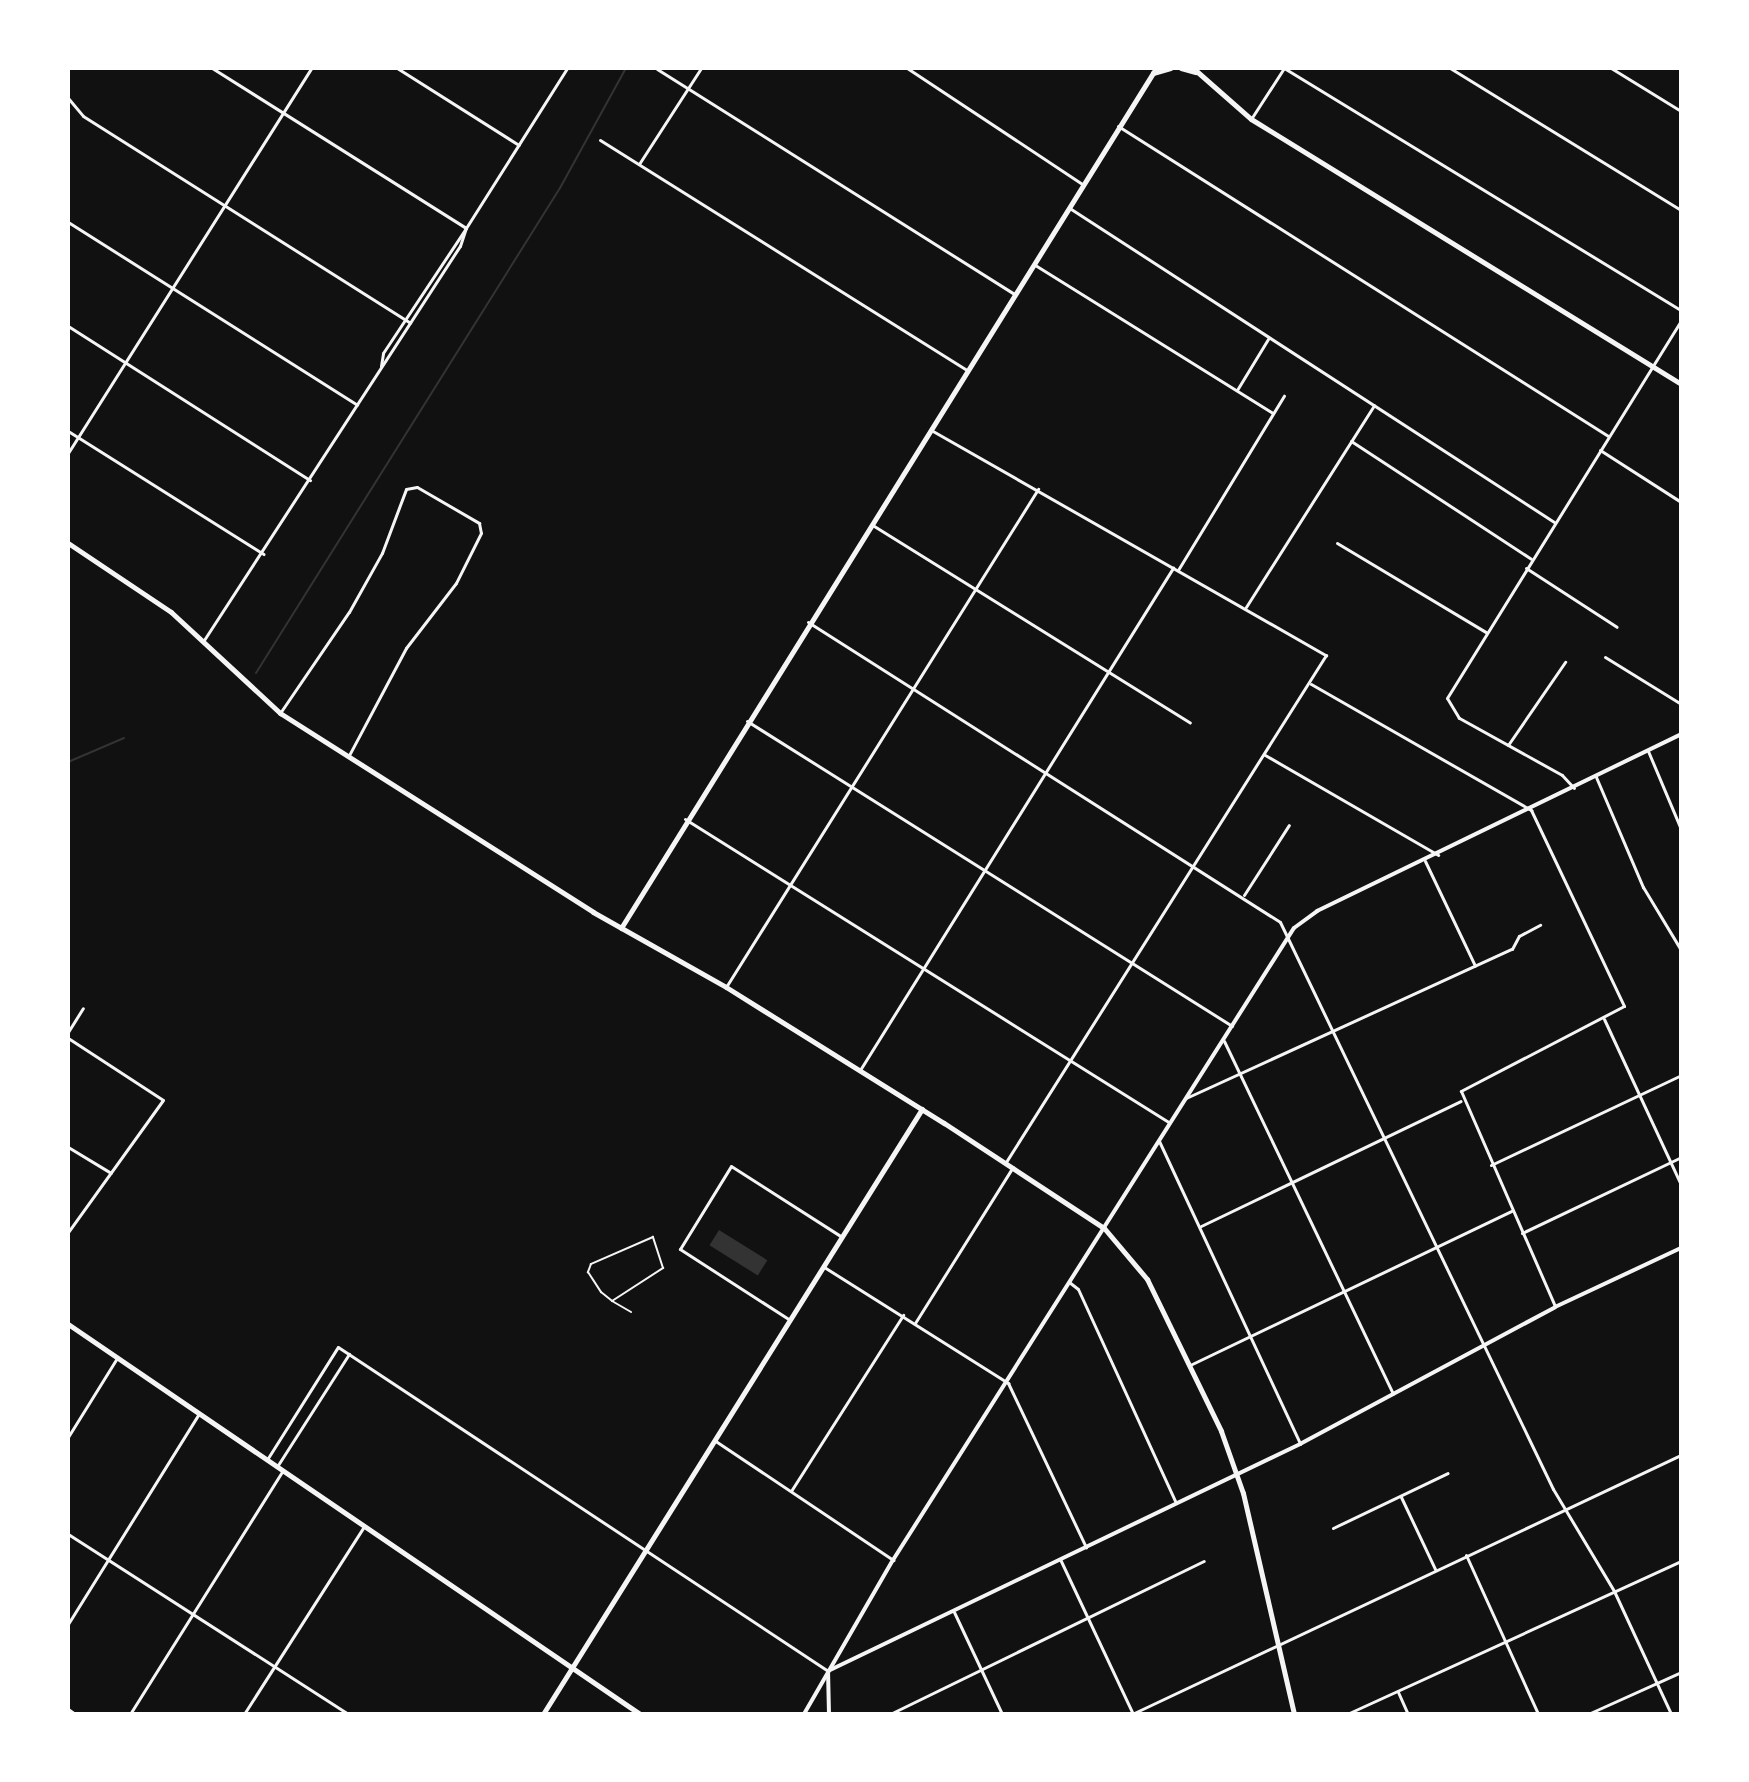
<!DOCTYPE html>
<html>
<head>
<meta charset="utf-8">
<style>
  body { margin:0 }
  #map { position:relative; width:1749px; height:1782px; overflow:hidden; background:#111; font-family:"Roboto Condensed",sans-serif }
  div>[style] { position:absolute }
  .water>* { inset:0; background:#333; transform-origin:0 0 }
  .stream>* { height:2px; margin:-1px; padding:0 1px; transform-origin:1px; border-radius:1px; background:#333 }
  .service>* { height:2px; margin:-1px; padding:0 1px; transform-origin:1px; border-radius:1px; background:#f5f5f5 }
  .minor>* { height:3px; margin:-1.5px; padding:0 1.5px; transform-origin:1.5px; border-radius:1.5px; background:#f5f5f5 }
  .tertiary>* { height:4px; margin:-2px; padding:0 2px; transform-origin:2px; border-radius:2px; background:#f5f5f5 }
  .secondary>* { height:5px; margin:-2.5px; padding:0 2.5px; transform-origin:2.5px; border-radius:2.5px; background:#f5f5f5 }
  .primary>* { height:5px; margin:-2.5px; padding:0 2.5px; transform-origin:2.5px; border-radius:2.5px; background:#f5f5f5 }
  span { translate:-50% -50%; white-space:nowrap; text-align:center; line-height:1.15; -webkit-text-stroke:6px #fff; paint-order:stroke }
  .frame { position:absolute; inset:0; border:70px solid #fff; pointer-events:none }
</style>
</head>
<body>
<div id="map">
  <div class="water">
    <div style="left:719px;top:1230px;width:57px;height:18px;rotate:32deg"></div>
  </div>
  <div class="stream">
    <div style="left:256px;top:673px;width:572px;rotate:-57.92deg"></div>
    <div style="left:560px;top:188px;width:137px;rotate:-61.2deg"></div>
    <div style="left:68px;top:762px;width:61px;rotate:-23.2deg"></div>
  </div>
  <div class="service">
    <div style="left:612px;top:1301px;width:61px;rotate:-32.9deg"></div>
    <div style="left:663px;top:1268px;width:33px;rotate:-108deg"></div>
    <div style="left:653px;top:1237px;width:68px;rotate:156.5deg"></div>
    <div style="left:591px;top:1264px;width:9px;rotate:111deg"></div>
    <div style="left:588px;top:1272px;width:24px;rotate:57deg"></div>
    <div style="left:601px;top:1292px;width:14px;rotate:39deg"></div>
    <div style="left:612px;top:1301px;width:22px;rotate:30deg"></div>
  </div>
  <div class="minor">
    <div style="left:212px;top:68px;width:300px;rotate:32.2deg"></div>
    <div style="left:397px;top:68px;width:144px;rotate:32.3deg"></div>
    <div style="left:907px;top:68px;width:210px;rotate:33.5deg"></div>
    <div style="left:1284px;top:68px;width:465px;rotate:31.4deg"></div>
    <div style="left:1450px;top:68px;width:271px;rotate:31.6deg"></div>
    <div style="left:1611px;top:68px;width:82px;rotate:31.6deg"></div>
    <div style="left:657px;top:69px;width:422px;rotate:32.2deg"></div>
    <div style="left:68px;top:98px;width:23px;rotate:50deg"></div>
    <div style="left:83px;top:116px;width:387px;rotate:32.3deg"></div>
    <div style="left:1251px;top:119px;width:61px;rotate:-57.1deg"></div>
    <div style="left:1118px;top:126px;width:580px;rotate:32.32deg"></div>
    <div style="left:600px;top:140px;width:432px;rotate:32.1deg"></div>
    <div style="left:639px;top:164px;width:114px;rotate:-57.1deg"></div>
    <div style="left:1071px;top:209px;width:576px;rotate:32.94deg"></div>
    <div style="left:68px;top:222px;width:342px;rotate:32.3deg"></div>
    <div style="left:1035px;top:265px;width:280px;rotate:31.9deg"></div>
    <div style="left:68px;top:326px;width:287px;rotate:32.5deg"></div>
    <div style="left:381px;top:366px;width:13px;rotate:-81deg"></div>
    <div style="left:383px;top:353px;width:150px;rotate:-56.4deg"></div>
    <div style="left:1237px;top:390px;width:60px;rotate:-58.7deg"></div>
    <div style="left:931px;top:430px;width:455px;rotate:29.7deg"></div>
    <div style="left:1326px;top:655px;width:600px;rotate:122.26deg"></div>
    <div style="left:68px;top:431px;width:231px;rotate:32.2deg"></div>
    <div style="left:1351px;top:441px;width:215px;rotate:33.2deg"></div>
    <div style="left:1600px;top:450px;width:96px;rotate:32.7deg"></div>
    <div style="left:68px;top:453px;width:455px;rotate:-57.7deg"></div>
    <div style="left:874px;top:526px;width:372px;rotate:31.9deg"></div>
    <div style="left:1337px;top:543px;width:174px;rotate:30.9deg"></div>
    <div style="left:1526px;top:568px;width:108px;rotate:33deg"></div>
    <div style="left:1178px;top:570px;width:204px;rotate:-58.7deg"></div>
    <div style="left:1246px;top:607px;width:239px;rotate:-57.6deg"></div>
    <div style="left:808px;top:622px;width:559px;rotate:32.44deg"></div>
    <div style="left:1280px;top:922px;width:629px;rotate:64.29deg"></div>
    <div style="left:1553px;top:1489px;width:119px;rotate:59.1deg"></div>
    <div style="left:1614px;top:1591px;width:136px;rotate:65.1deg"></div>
    <div style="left:204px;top:640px;width:470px;rotate:-57deg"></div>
    <div style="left:460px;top:246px;width:19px;rotate:-72deg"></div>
    <div style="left:466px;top:228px;width:189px;rotate:-57.7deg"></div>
    <div style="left:1605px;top:657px;width:89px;rotate:31.7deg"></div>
    <div style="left:1311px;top:684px;width:254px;rotate:29.8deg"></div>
    <div style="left:1531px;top:810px;width:217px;rotate:64.6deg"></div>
    <div style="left:1624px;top:1006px;width:184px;rotate:152.5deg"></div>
    <div style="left:1461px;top:1091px;width:235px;rotate:66.4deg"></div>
    <div style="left:280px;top:713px;width:122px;rotate:-55.7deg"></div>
    <div style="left:349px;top:612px;width:68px;rotate:-60.8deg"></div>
    <div style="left:382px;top:553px;width:68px;rotate:-69.4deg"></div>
    <div style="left:406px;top:489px;width:11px;rotate:-10deg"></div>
    <div style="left:417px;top:487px;width:72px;rotate:30.1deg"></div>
    <div style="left:479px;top:523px;width:10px;rotate:79deg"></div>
    <div style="left:481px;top:533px;width:56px;rotate:116.6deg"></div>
    <div style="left:456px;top:583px;width:82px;rotate:127.6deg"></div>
    <div style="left:406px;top:648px;width:121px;rotate:118deg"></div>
    <div style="left:747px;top:721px;width:573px;rotate:32.16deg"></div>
    <div style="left:1508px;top:745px;width:101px;rotate:-55.5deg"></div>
    <div style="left:1648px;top:751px;width:85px;rotate:67.1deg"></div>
    <div style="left:1265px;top:755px;width:200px;rotate:30deg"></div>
    <div style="left:1596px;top:777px;width:120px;rotate:66.9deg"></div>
    <div style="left:1643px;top:887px;width:74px;rotate:58.9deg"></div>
    <div style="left:1574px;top:788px;width:18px;rotate:-133deg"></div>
    <div style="left:1562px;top:775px;width:118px;rotate:-151deg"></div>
    <div style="left:1459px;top:718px;width:23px;rotate:-121deg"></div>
    <div style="left:1447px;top:698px;width:445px;rotate:-58.2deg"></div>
    <div style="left:685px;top:819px;width:572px;rotate:32.08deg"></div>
    <div style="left:1425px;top:861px;width:116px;rotate:64.5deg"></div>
    <div style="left:1244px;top:895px;width:83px;rotate:-57.3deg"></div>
    <div style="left:726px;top:987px;width:588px;rotate:-57.93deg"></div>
    <div style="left:1604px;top:1019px;width:183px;rotate:65.1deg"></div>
    <div style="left:68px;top:1032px;width:28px;rotate:-58deg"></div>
    <div style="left:68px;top:1038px;width:113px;rotate:33.1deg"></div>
    <div style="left:163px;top:1100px;width:163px;rotate:125.7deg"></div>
    <div style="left:1224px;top:1041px;width:391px;rotate:64.4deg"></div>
    <div style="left:860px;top:1070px;width:592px;rotate:-58.06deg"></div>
    <div style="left:1186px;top:1098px;width:358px;rotate:-24.6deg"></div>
    <div style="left:1512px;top:949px;width:15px;rotate:-62deg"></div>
    <div style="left:1519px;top:936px;width:24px;rotate:-28deg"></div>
    <div style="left:1159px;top:1141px;width:334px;rotate:65deg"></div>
    <div style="left:68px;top:1147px;width:50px;rotate:31.2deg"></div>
    <div style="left:1491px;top:1165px;width:210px;rotate:-25.3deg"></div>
    <div style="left:1201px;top:1226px;width:288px;rotate:-25.7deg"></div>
    <div style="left:1522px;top:1233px;width:176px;rotate:-25.5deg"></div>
    <div style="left:824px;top:1267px;width:218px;rotate:32.2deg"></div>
    <div style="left:1008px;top:1383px;width:182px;rotate:64.6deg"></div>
    <div style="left:1069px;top:1282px;width:11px;rotate:38deg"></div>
    <div style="left:1078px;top:1289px;width:235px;rotate:65.4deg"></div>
    <div style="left:790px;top:1320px;width:131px;rotate:-147.2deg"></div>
    <div style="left:680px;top:1249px;width:97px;rotate:-58.4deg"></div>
    <div style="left:731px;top:1166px;width:132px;rotate:32.6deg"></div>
    <div style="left:915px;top:1323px;width:184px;rotate:-57.9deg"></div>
    <div style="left:1190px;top:1365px;width:356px;rotate:-25.6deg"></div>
    <div style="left:68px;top:1437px;width:93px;rotate:-58.2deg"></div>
    <div style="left:714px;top:1440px;width:216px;rotate:33.8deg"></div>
    <div style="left:268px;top:1458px;width:131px;rotate:-57.8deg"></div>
    <div style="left:338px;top:1347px;width:587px;rotate:33.47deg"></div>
    <div style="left:278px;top:1465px;width:132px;rotate:-57.4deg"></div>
    <div style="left:791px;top:1491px;width:209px;rotate:-57.5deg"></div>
    <div style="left:1401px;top:1497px;width:80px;rotate:64.7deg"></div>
    <div style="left:1333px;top:1528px;width:127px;rotate:-25.6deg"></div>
    <div style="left:68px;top:1534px;width:333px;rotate:32.7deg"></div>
    <div style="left:1466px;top:1555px;width:175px;rotate:65.6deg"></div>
    <div style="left:1060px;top:1559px;width:171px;rotate:64.8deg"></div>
    <div style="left:954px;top:1612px;width:113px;rotate:64.8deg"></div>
    <div style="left:68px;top:1624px;width:246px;rotate:-58.1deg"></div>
    <div style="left:1398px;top:1692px;width:24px;rotate:66deg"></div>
    <div style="left:68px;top:1709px;width:9px;rotate:36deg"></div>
    <div style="left:130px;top:1714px;width:286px;rotate:-57.9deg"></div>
    <div style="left:244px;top:1714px;width:221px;rotate:-57.4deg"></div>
    <div style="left:890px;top:1714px;width:349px;rotate:-26deg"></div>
    <div style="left:1132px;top:1714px;width:607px;rotate:-25.26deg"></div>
    <div style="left:1347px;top:1714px;width:367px;rotate:-24.6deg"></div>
    <div style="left:1588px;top:1714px;width:102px;rotate:-24.3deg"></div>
  </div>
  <div class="tertiary">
    <div style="left:804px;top:1714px;width:178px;rotate:-60deg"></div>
    <div style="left:893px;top:1560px;width:748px;rotate:-57.61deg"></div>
    <div style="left:1294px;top:928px;width:29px;rotate:-36deg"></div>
    <div style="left:1317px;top:911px;width:405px;rotate:-25.9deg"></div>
    <div style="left:829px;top:1714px;width:43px;rotate:-91.3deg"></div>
    <div style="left:828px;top:1671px;width:524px;rotate:-25.68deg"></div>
    <div style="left:1300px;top:1444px;width:289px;rotate:-28.2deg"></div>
    <div style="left:1555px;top:1307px;width:139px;rotate:-25.1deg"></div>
  </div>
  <div class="secondary">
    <div style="left:1181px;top:68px;width:15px;rotate:16deg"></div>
    <div style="left:1193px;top:68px;width:77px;rotate:41.3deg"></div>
    <div style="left:1251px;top:119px;width:505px;rotate:31.64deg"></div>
    <div style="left:1153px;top:73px;width:18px;rotate:-16deg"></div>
    <div style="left:621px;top:928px;width:1013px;rotate:-58.11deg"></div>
    <div style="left:68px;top:1324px;width:692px;rotate:34.29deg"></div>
    <div style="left:543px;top:1714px;width:714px;rotate:-57.94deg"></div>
  </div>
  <div class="primary">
    <div style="left:68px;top:543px;width:124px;rotate:33.8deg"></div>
    <div style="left:171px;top:612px;width:149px;rotate:42.8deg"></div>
    <div style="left:280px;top:713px;width:371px;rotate:32.4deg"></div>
    <div style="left:593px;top:912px;width:153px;rotate:29.4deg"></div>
    <div style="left:726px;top:987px;width:257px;rotate:32deg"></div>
    <div style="left:944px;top:1123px;width:191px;rotate:33.3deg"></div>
    <div style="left:1104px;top:1228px;width:67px;rotate:49.9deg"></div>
    <div style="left:1147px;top:1279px;width:169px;rotate:64deg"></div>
    <div style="left:1221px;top:1431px;width:66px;rotate:70.5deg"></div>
    <div style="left:1243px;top:1493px;width:227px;rotate:77deg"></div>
  </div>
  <div class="frame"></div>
</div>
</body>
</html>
